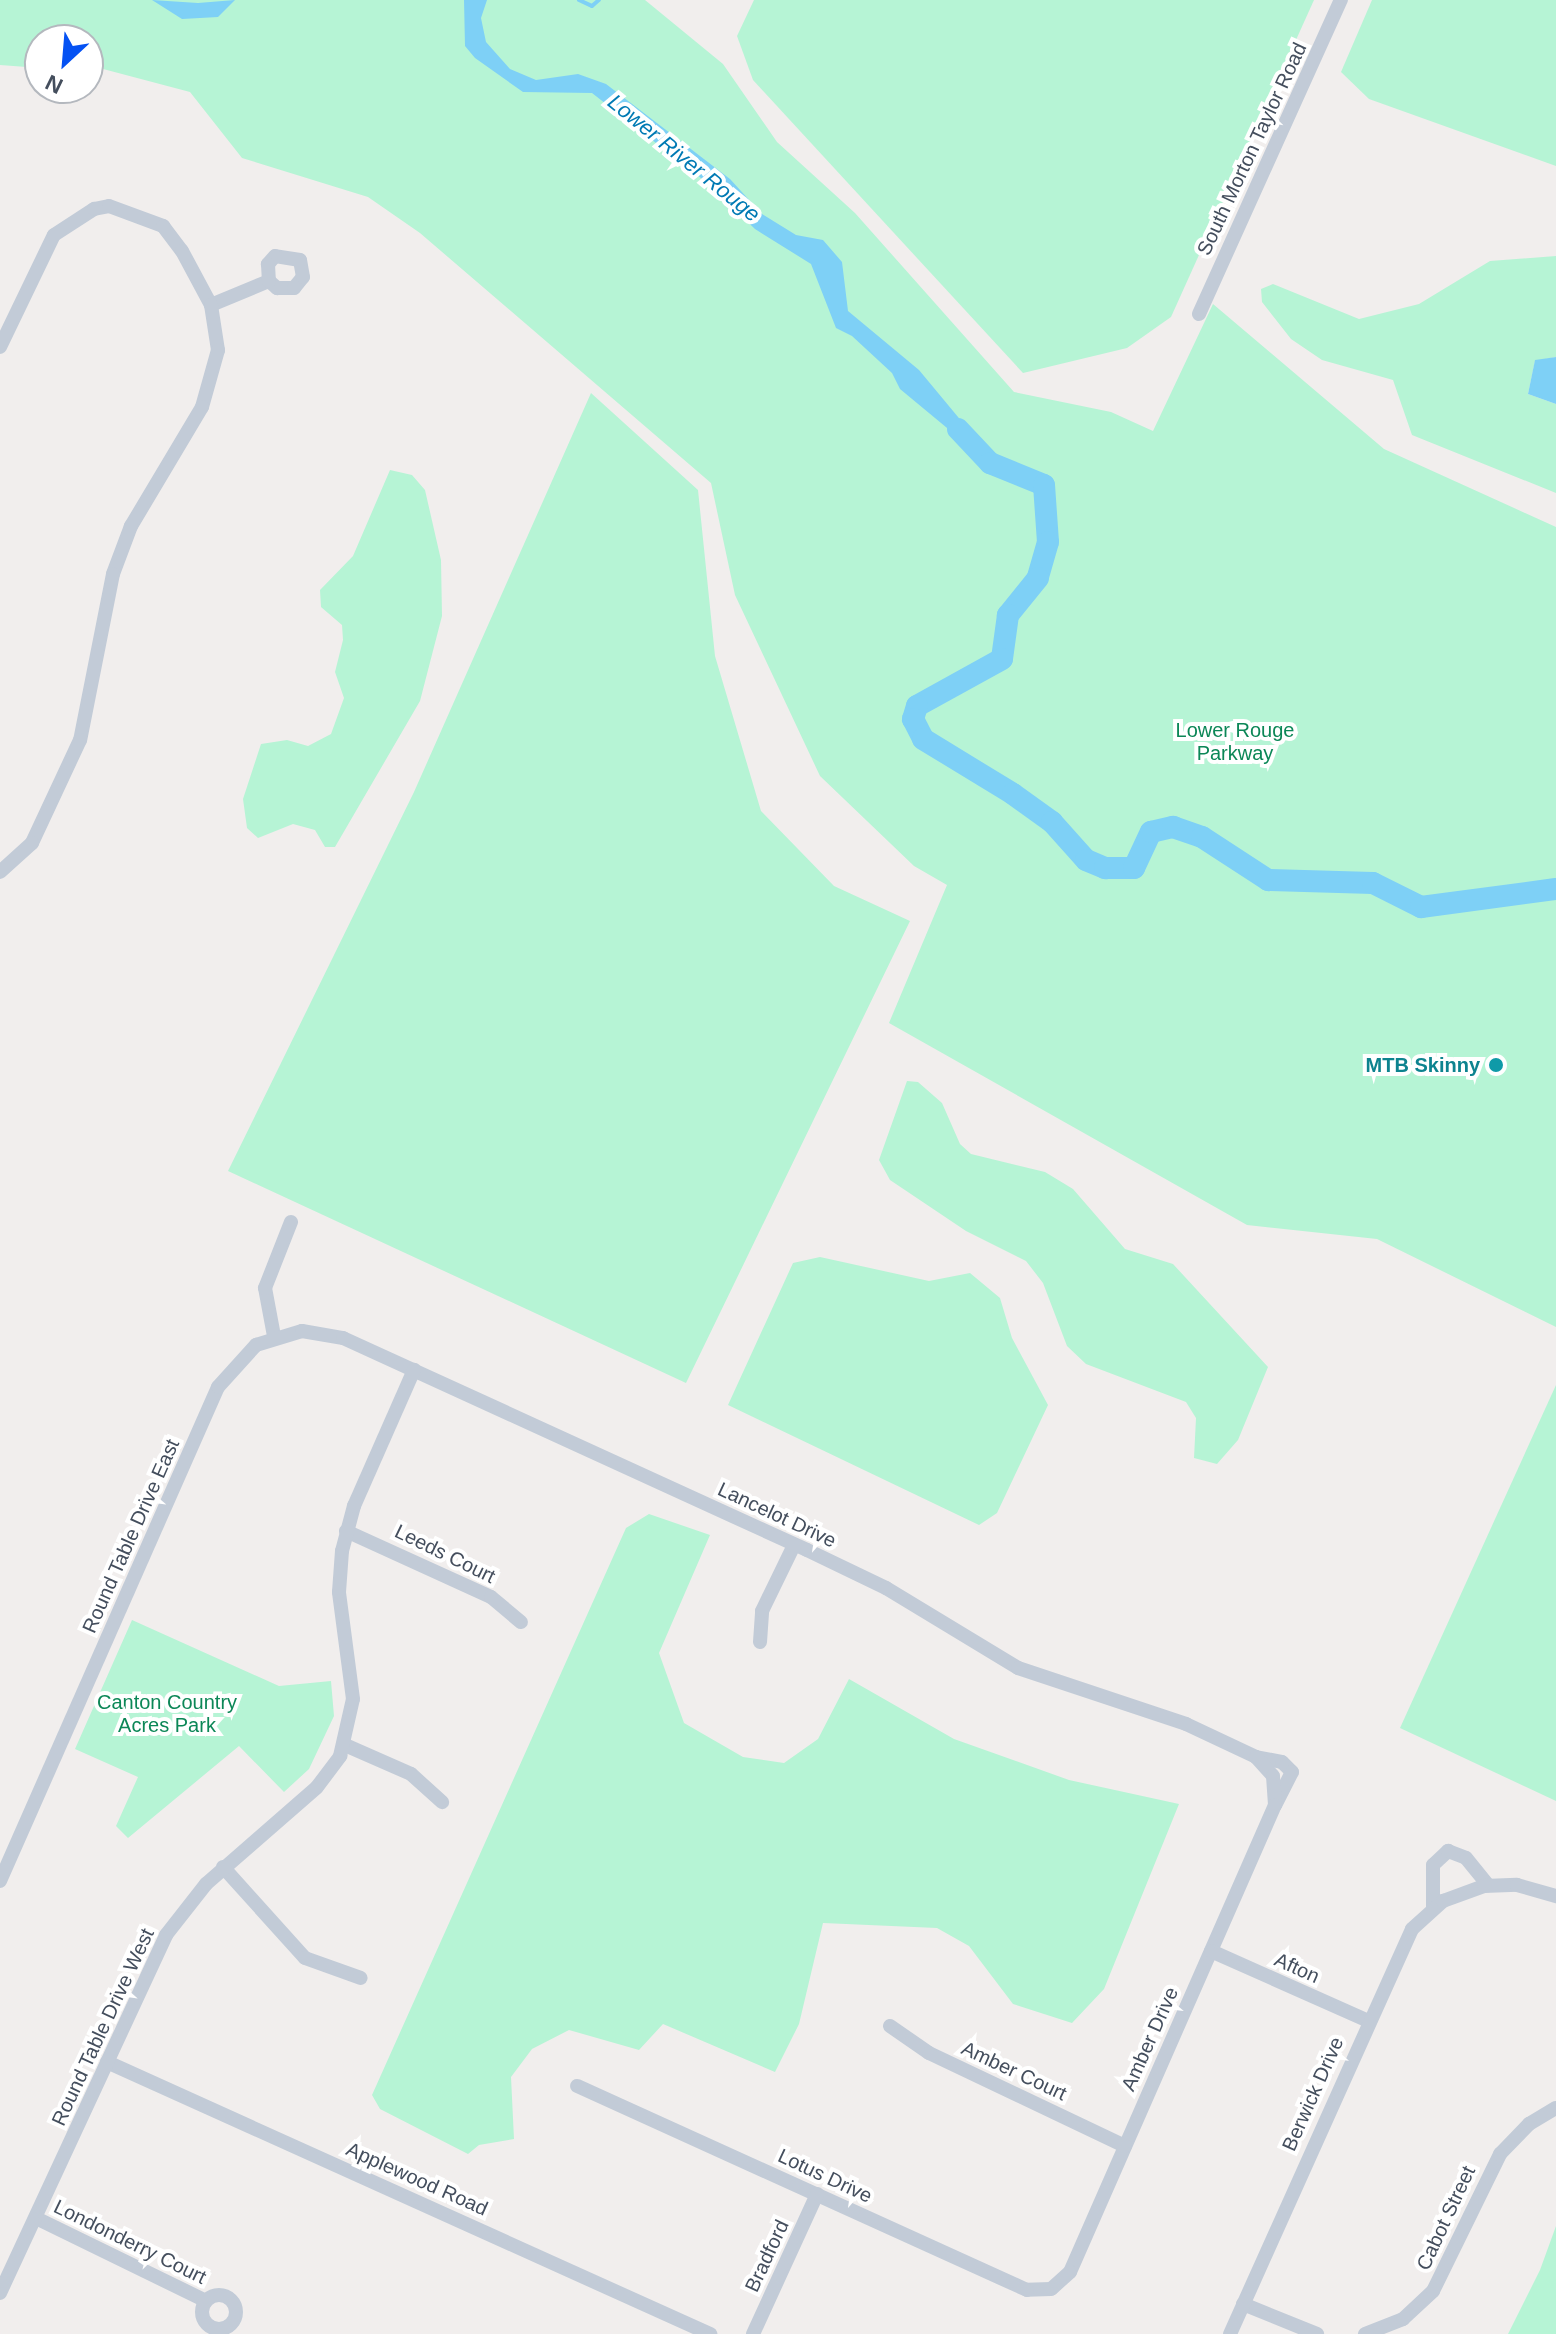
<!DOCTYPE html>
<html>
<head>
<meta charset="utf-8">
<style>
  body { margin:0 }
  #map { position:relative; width:1556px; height:2334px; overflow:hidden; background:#f1eeed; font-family:Helvetica,sans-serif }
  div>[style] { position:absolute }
  .green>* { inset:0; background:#b6f4d5 }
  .water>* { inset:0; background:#7ed0f6 }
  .stream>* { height:4px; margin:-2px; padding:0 2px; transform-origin:2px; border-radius:2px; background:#7ed0f6 }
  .river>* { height:22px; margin:-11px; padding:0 11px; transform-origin:11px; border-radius:11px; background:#7ed0f6 }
  .minor>* { height:14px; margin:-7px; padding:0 7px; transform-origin:7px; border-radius:7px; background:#c2cbd7 }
  .minor>.ring { margin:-7px; padding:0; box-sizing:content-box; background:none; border:14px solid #c2cbd7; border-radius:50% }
  .dots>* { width:22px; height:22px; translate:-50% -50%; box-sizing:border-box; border:4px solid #fff; border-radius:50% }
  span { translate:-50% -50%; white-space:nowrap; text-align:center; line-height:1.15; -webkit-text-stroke:8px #fff; paint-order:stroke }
  .street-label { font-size:20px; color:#444e5d }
  .park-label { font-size:20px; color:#0c8757 }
  .culture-label { font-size:20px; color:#0d838f; font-weight:700 }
  .right { translate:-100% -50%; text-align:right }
  .water-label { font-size:22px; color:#007ab4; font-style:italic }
  .north { position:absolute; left:24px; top:24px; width:80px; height:80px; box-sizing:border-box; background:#fff; border:2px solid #b4b8be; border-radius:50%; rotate:206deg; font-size:22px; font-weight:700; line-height:32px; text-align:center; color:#444e5d }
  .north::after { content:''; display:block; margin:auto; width:28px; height:36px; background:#0552f3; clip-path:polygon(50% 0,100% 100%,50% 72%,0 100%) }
</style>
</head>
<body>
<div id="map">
  <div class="green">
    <div style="clip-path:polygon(0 0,645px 0,723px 64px,777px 142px,855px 213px,1014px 392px,1111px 412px,1153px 431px,1213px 304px,1384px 449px,1556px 527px,1556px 1327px,1377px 1239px,1247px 1225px,889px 1023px,947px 885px,914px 866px,820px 776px,735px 595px,711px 483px,420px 233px,368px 197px,242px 158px,190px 92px,88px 65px,88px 40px,40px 40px,40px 68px,0 65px)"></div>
    <div style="clip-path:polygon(754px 0,1314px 0,1171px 317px,1127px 348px,1023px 373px,753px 80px,737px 36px)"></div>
    <div style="clip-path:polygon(1372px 0,1556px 0,1556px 166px,1369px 99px,1341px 72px)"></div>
    <div style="clip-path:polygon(1556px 256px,1556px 357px,1535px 361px,1528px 394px,1556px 404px,1556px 493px,1412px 435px,1393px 380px,1322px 360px,1291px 339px,1262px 302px,1261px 289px,1273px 284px,1359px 319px,1419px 304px,1490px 261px)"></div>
    <div style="clip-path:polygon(591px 393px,698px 490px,715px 656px,761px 811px,834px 886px,910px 921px,686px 1383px,228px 1171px,414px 792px)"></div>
    <div style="clip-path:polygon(390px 470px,412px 475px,425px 490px,441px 560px,442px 616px,420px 701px,335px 847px,325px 847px,315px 830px,293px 824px,258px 838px,247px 828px,243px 799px,261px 744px,287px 740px,308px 746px,331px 734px,344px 698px,335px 672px,343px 640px,342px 625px,321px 607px,320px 590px,353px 556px)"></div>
    <div style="clip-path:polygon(907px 1081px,918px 1082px,942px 1103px,960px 1144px,971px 1154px,1045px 1172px,1073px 1189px,1125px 1249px,1173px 1264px,1268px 1367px,1238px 1440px,1217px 1464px,1194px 1458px,1196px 1418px,1186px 1402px,1086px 1364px,1067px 1346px,1043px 1283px,1026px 1261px,966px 1231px,890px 1180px,879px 1160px)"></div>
    <div style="clip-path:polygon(820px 1257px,929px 1281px,970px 1273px,1000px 1298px,1012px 1338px,1048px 1405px,997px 1513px,979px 1525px,728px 1405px,793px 1263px)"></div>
    <div style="clip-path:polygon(1556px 1385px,1556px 1801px,1400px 1728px)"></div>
    <div style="clip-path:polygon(649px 1514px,710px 1535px,659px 1653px,684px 1723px,743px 1757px,784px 1763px,818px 1739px,849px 1679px,954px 1739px,1069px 1780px,1179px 1804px,1104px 1989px,1072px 2023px,1013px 2004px,969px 1946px,937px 1928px,823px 1923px,799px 2024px,775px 2072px,663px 2024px,639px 2050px,569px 2030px,532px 2049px,511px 2077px,514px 2139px,479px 2145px,468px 2154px,380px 2109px,372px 2095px,626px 1528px)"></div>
    <div style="clip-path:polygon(132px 1620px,279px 1686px,331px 1681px,334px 1716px,309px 1769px,284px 1792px,239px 1746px,128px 1838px,116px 1826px,138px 1777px,75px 1749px)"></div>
    <div style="clip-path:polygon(1556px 2226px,1556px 2334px,1508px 2334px,1540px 2270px)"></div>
  </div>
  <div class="water">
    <div style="clip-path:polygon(152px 0,198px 3px,235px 0,218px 17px,182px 19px)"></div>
    <div style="clip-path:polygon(464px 0,487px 0,481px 18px,486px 42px,510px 69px,536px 80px,578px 74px,606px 84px,730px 179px,762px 214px,796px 235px,823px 240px,842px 262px,848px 311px,919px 370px,963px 423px,976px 452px,900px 389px,892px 373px,852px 336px,836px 328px,811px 264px,755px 229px,706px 182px,592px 93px,523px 92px,475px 58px,465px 46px)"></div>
    <div style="clip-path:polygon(1556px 357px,1556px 404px,1528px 394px,1535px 360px)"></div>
  </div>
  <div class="stream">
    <div style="left:579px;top:0;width:14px;rotate:25deg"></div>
    <div style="left:592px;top:6px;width:9px;rotate:-41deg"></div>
  </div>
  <div class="river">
    <div style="left:958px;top:429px;width:47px;rotate:46.7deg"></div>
    <div style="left:990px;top:463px;width:58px;rotate:22.2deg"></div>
    <div style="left:1044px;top:485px;width:57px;rotate:86deg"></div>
    <div style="left:1048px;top:542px;width:37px;rotate:106deg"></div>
    <div style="left:1038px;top:578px;width:48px;rotate:129deg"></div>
    <div style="left:1008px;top:615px;width:44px;rotate:97.8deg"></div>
    <div style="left:1002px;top:659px;width:97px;rotate:151.1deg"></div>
    <div style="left:917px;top:706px;width:14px;rotate:107deg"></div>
    <div style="left:913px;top:719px;width:22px;rotate:63deg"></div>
    <div style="left:923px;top:739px;width:105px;rotate:31.4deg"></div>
    <div style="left:1013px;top:794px;width:48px;rotate:35.7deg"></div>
    <div style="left:1052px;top:822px;width:51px;rotate:48.2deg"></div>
    <div style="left:1086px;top:860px;width:21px;rotate:23deg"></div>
    <div style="left:1105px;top:868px;width:29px"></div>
    <div style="left:1134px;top:868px;width:40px;rotate:-65deg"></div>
    <div style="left:1151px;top:832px;width:23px;rotate:-13deg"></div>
    <div style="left:1173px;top:827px;width:31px;rotate:19deg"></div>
    <div style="left:1202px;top:837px;width:79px;rotate:33.1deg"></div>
    <div style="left:1268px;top:880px;width:105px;rotate:1.6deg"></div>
    <div style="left:1373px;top:883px;width:54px;rotate:26.6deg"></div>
    <div style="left:1421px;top:907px;width:136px;rotate:-7.6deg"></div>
  </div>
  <div class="minor">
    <div style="left:211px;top:305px;width:63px;rotate:-22.5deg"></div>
    <div style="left:269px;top:281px;width:11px;rotate:41deg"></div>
    <div style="left:277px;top:288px;width:17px"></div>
    <div style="left:294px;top:288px;width:14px;rotate:-51deg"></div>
    <div style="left:303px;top:277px;width:17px;rotate:-100deg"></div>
    <div style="left:300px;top:260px;width:25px;rotate:-171deg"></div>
    <div style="left:275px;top:256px;width:11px;rotate:131deg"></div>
    <div style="left:268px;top:264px;width:17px;rotate:87deg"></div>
    <div style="left:1199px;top:314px;width:345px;rotate:-65.7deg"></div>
    <div style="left:0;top:347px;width:124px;rotate:-64.3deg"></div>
    <div style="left:54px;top:235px;width:48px;rotate:-33deg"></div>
    <div style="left:94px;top:209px;width:15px;rotate:-11deg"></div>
    <div style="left:109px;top:206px;width:58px;rotate:20.3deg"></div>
    <div style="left:163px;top:226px;width:31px;rotate:53deg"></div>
    <div style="left:182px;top:251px;width:61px;rotate:61.8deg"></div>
    <div style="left:211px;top:305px;width:46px;rotate:81.2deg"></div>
    <div style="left:218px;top:350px;width:59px;rotate:105.7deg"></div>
    <div style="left:202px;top:407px;width:139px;rotate:120.8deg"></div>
    <div style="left:131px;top:526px;width:51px;rotate:110.6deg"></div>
    <div style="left:113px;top:574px;width:169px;rotate:101.2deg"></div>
    <div style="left:80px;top:740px;width:114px;rotate:115deg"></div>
    <div style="left:32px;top:843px;width:43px;rotate:137.8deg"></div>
    <div style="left:274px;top:1336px;width:49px;rotate:-100.6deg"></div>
    <div style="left:265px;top:1288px;width:71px;rotate:-68.5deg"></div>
    <div style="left:346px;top:1531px;width:159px;rotate:24.5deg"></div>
    <div style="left:491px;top:1597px;width:39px;rotate:40deg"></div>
    <div style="left:760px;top:1642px;width:31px;rotate:-86deg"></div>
    <div style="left:762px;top:1611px;width:73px;rotate:-64.1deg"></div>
    <div style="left:345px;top:1745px;width:72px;rotate:23.7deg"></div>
    <div style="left:411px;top:1774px;width:42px;rotate:42.1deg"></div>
    <div style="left:1256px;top:1757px;width:26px;rotate:11deg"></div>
    <div style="left:1282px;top:1762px;width:14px;rotate:45deg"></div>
    <div style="left:1292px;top:1772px;width:37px;rotate:117deg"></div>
    <div style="left:223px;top:1867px;width:122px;rotate:48deg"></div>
    <div style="left:305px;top:1958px;width:59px;rotate:19.7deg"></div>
    <div style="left:0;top:1881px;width:540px;rotate:-66.19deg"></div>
    <div style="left:218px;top:1387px;width:57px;rotate:-47.9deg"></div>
    <div style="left:256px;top:1345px;width:48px;rotate:-16.9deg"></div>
    <div style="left:302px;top:1331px;width:42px;rotate:9.7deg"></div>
    <div style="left:343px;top:1338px;width:510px;rotate:24.56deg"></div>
    <div style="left:807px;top:1550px;width:88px;rotate:25.7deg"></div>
    <div style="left:886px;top:1588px;width:154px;rotate:31.2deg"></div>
    <div style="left:1018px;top:1668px;width:177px;rotate:18.4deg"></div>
    <div style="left:1186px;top:1724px;width:77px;rotate:25.2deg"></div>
    <div style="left:1256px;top:1757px;width:25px;rotate:48deg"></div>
    <div style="left:1273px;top:1776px;width:29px;rotate:86deg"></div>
    <div style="left:1275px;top:1805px;width:510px;rotate:113.7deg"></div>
    <div style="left:1070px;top:2272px;width:25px;rotate:138deg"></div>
    <div style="left:1051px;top:2289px;width:24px;rotate:178deg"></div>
    <div style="left:1027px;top:2290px;width:494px;rotate:-155.6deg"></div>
    <div style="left:1433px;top:1909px;width:44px;rotate:-90deg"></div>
    <div style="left:1433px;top:1865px;width:21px;rotate:-43deg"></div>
    <div style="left:1448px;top:1851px;width:19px;rotate:21deg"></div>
    <div style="left:1466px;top:1858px;width:35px;rotate:51deg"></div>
    <div style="left:1211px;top:1951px;width:172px;rotate:24deg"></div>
    <div style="left:890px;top:2026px;width:47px;rotate:34.7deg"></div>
    <div style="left:929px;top:2053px;width:217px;rotate:25.4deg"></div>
    <div style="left:107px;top:2062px;width:662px;rotate:24.28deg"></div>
    <div style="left:38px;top:2219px;width:187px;rotate:26deg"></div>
    <div style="left:0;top:2293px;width:395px;rotate:-65.1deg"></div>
    <div style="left:166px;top:1935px;width:65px;rotate:-51.9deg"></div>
    <div style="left:206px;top:1884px;width:147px;rotate:-41.1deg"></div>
    <div style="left:317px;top:1787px;width:39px;rotate:-53deg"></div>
    <div style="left:340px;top:1756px;width:58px;rotate:-77.2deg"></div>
    <div style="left:353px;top:1699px;width:108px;rotate:-97.5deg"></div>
    <div style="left:339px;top:1592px;width:41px;rotate:-85.8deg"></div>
    <div style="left:342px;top:1551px;width:47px;rotate:-75.1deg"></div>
    <div style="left:354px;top:1506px;width:149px;rotate:-66.2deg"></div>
    <div class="ring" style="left:202px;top:2295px;width:20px;height:20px"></div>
    <div style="left:1243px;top:2304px;width:80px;rotate:22.1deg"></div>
    <div style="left:753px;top:2334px;width:154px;rotate:-65.4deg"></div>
    <div style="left:1230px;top:2334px;width:444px;rotate:-65.8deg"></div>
    <div style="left:1412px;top:1929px;width:42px;rotate:-42.1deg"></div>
    <div style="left:1443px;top:1901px;width:44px;rotate:-20.1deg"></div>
    <div style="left:1484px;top:1886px;width:33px;rotate:-2deg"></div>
    <div style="left:1517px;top:1885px;width:41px;rotate:15.8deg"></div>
    <div style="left:1365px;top:2334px;width:41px;rotate:-21.5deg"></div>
    <div style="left:1403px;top:2319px;width:41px;rotate:-43deg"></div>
    <div style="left:1433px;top:2291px;width:153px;rotate:-63.9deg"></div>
    <div style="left:1500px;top:2154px;width:42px;rotate:-46deg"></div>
    <div style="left:1529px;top:2124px;width:31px;rotate:-31deg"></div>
  </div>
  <div class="dots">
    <div style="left:1496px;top:1065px;background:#0f9aa8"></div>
  </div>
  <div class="street-label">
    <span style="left:1252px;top:149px;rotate:-65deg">South Morton Taylor Road</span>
    <span style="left:777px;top:1515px;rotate:25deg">Lancelot Drive</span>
    <span style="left:131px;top:1536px;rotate:-66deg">Round Table Drive East</span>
    <span style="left:445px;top:1554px;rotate:26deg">Leeds Court</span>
    <span style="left:1297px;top:1968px;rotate:24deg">Afton</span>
    <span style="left:103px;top:2027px;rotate:-65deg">Round Table Drive West</span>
    <span style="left:1150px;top:2039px;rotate:-66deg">Amber Drive</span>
    <span style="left:1014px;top:2071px;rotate:25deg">Amber Court</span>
    <span style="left:1313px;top:2094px;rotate:-66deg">Berwick Drive</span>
    <span style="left:825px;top:2176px;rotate:25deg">Lotus Drive</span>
    <span style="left:417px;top:2179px;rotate:24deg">Applewood Road</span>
    <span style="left:1446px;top:2218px;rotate:-65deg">Cabot Street</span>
    <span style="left:130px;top:2242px;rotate:26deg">Londonderry Court</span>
    <span style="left:767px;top:2256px;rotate:-65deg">Bradford</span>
  </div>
  <div class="park-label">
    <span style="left:1235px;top:742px">Lower Rouge<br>Parkway</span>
    <span style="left:167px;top:1714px">Canton Country<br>Acres Park</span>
  </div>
  <div class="culture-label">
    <span class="right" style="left:1480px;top:1065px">MTB Skinny</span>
  </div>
  <div class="water-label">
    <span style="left:684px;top:158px;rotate:39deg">Lower River Rouge</span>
  </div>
  <div class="north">N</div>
</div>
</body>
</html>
